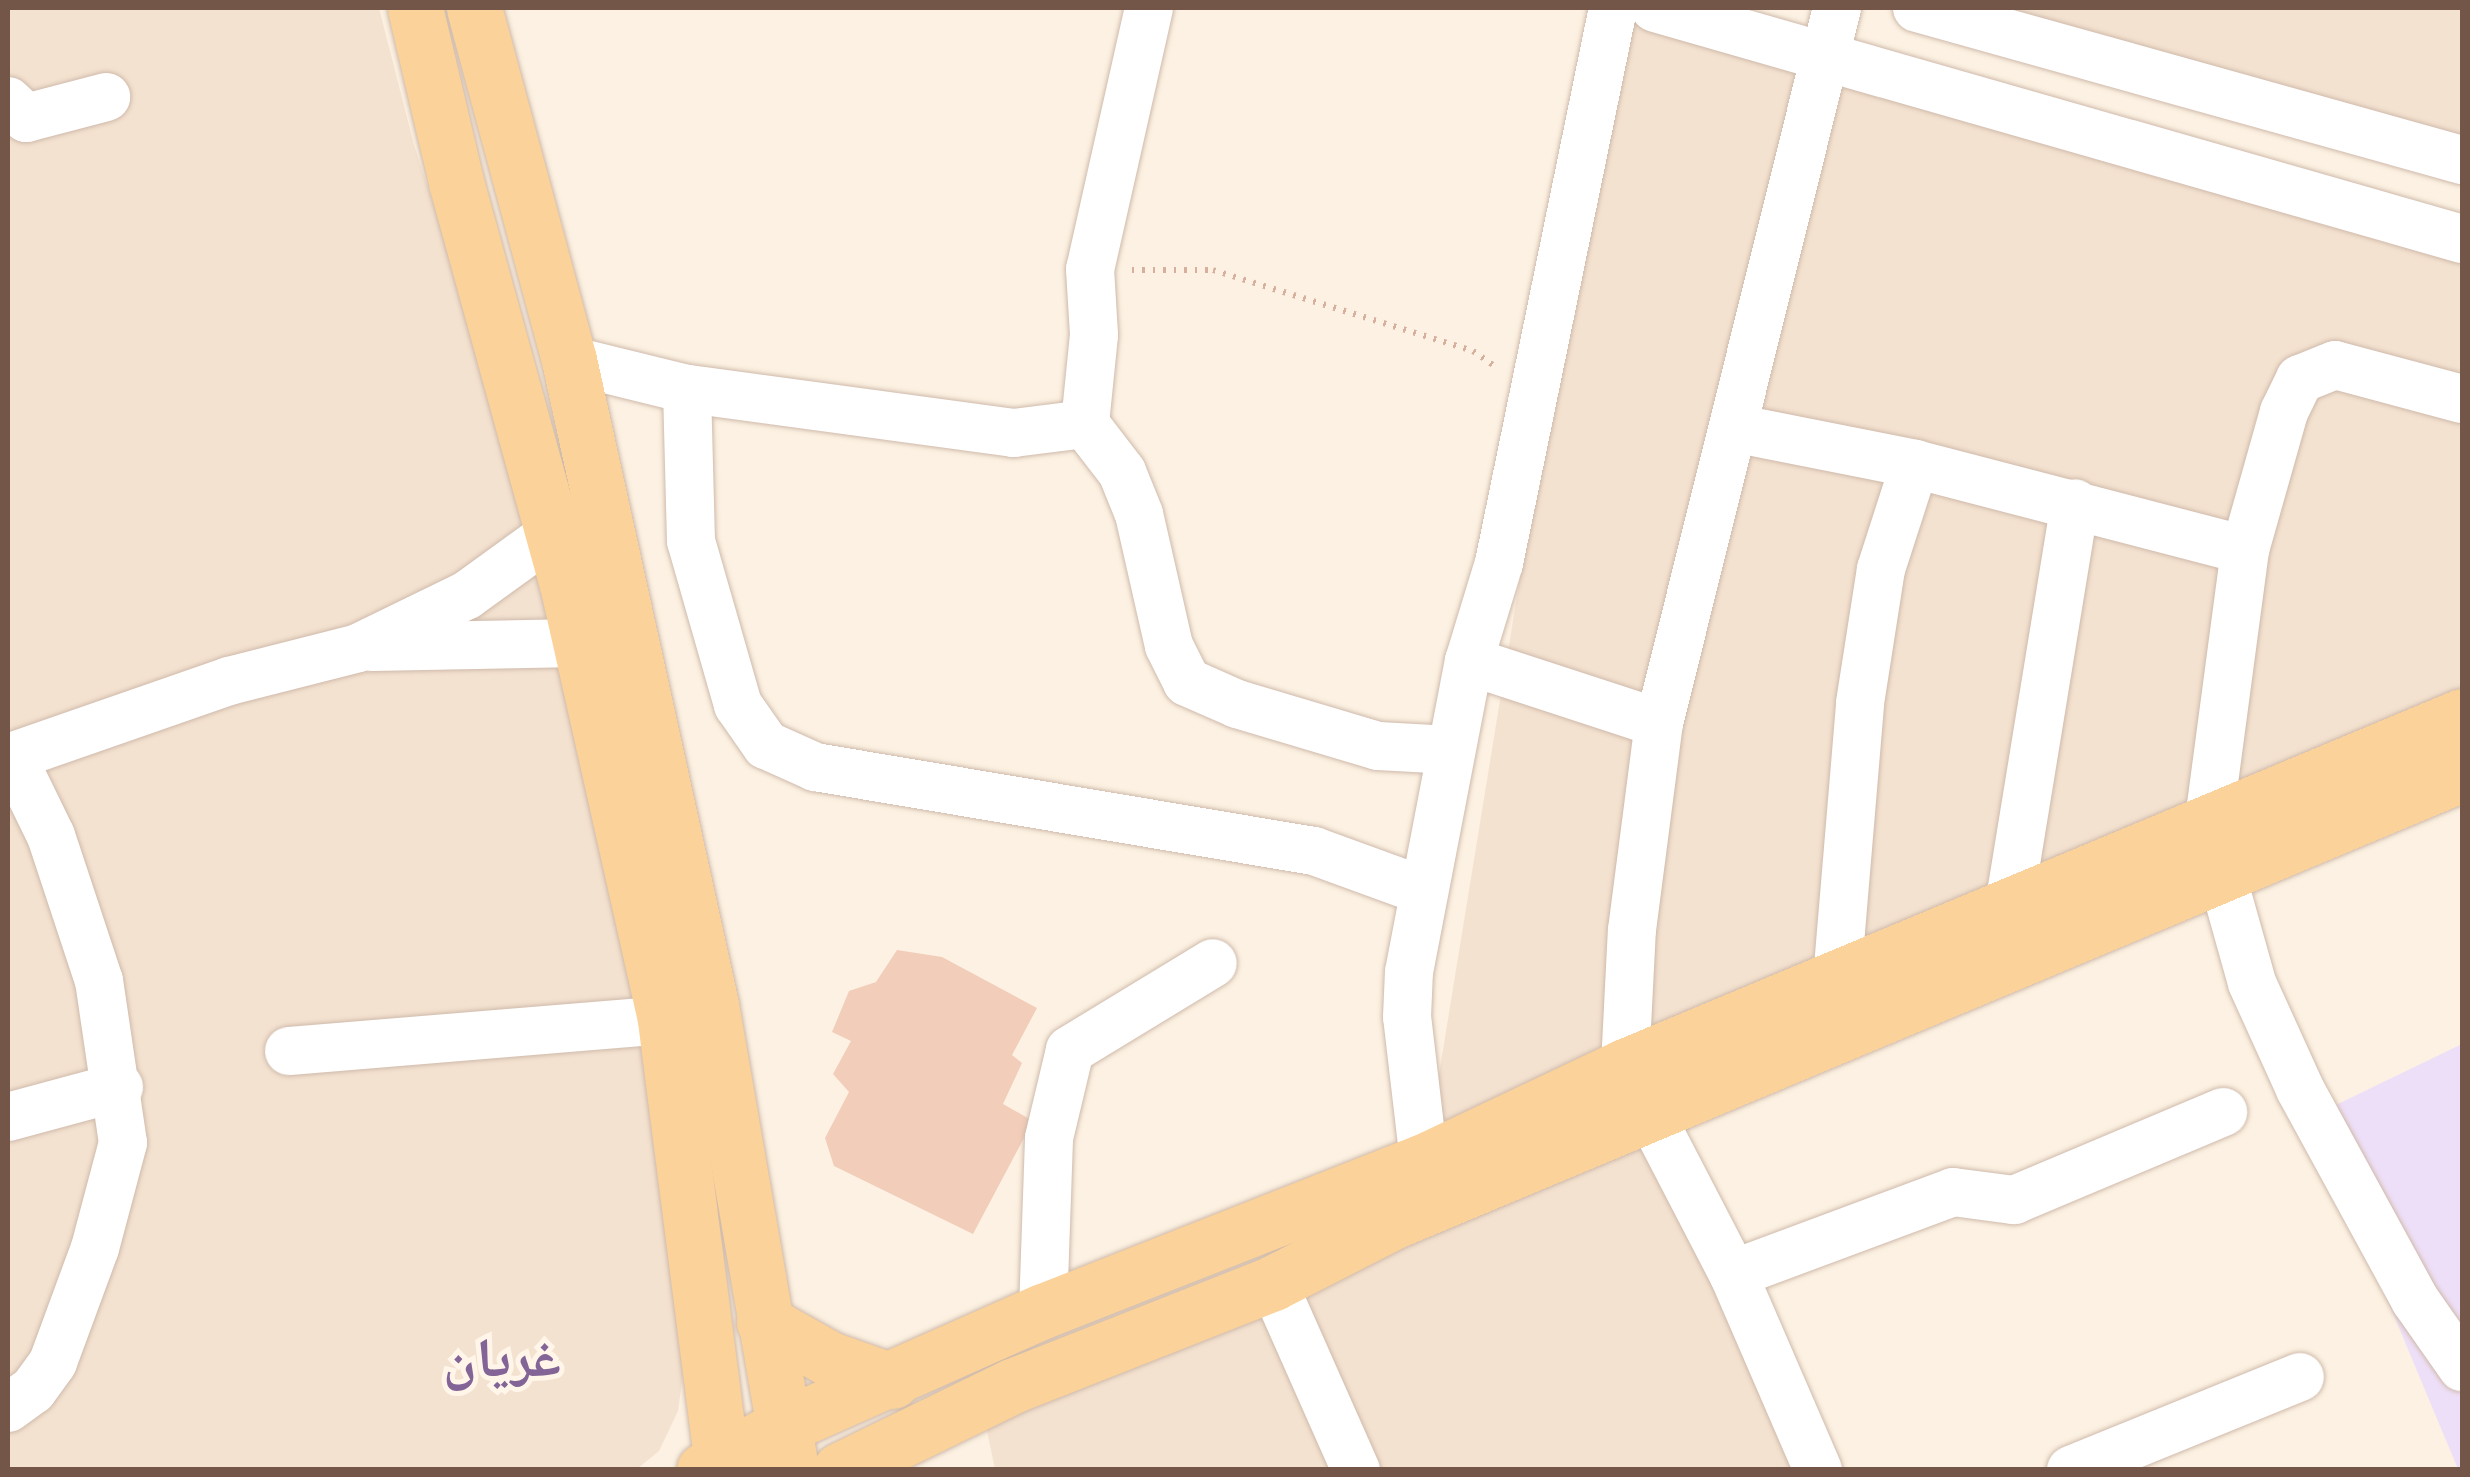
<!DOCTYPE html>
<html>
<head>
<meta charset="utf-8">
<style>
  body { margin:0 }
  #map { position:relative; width:2470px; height:1477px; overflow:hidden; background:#fcf1e2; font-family:"Sofia Sans Condensed","Noto Naskh Arabic",sans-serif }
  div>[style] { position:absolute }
  .residential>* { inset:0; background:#f4e2d0 }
  .education>* { inset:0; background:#eedff8 }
  .building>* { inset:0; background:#f2cdb9 }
  .path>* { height:6px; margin-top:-3px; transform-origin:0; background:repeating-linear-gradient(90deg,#d6b09d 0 2.5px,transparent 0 10.5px) }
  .roads { filter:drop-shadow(0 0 2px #cfbaab) drop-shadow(0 0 2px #cfbaab) }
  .minor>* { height:48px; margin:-24px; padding:0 24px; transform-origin:24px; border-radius:24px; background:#fff }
  .major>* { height:55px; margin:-27.5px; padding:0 27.5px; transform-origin:27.5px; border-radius:27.5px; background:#fbd299 }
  span { translate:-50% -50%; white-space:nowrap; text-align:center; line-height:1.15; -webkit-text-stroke:10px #fff5e8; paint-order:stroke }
  .town-label { font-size:55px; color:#836497; font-weight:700 }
  .frame { position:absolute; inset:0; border:10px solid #745648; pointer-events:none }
</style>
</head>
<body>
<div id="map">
  <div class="residential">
    <div style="clip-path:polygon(8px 8px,379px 8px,414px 145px,522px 476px,680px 1204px,689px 1330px,678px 1411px,659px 1451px,637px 1469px,8px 1470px)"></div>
    <div style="clip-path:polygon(1613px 8px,2462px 238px,2462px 714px,1425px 1160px)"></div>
    <div style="clip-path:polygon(1948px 8px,2462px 8px,2462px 160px)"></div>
    <div style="clip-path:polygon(1654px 1118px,1821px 1469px,995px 1469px,982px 1407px)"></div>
  </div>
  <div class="education">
    <div style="clip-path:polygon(2462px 1044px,2462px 1469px,2458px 1469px,2311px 1117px)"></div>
  </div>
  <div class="building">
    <div style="clip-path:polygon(897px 950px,942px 957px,1037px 1008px,1012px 1055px,1022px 1063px,1003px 1104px,1033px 1121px,973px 1234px,834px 1166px,825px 1138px,849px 1092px,833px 1074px,851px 1041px,832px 1032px,849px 991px,876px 982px)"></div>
  </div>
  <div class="path">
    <div style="left:1132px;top:270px;width:81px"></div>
    <div style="left:1213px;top:270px;width:272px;rotate:17.3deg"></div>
    <div style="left:1473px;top:351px;width:29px;rotate:35deg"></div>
  </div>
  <div class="roads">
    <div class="minor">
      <div style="left:1149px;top:8px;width:268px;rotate:102.7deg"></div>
      <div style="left:1090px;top:269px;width:66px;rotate:86.5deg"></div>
      <div style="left:1094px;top:335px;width:89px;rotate:95.8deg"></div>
      <div style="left:1085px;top:424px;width:72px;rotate:172.8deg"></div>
      <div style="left:1014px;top:433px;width:330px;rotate:-172.3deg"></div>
      <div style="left:687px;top:389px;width:152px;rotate:88.5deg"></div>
      <div style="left:691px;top:541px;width:171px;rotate:74deg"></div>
      <div style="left:738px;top:705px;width:49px;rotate:55deg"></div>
      <div style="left:766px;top:745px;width:54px;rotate:24.2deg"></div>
      <div style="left:815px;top:767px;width:506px;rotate:9.56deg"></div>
      <div style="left:1314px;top:851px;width:117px;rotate:20deg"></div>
      <div style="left:1655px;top:8px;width:839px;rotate:15.97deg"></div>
      <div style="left:1917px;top:8px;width:566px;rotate:15.58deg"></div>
      <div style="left:8px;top:101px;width:25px;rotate:43deg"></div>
      <div style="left:26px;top:118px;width:83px;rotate:-14.7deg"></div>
      <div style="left:569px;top:360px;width:122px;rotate:13.8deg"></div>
      <div style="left:2462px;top:399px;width:131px;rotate:-165deg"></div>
      <div style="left:2335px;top:365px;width:38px;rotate:158deg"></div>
      <div style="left:2300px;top:379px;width:37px;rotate:116deg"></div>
      <div style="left:2284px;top:412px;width:143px;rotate:105.8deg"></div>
      <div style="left:2245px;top:550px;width:278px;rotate:97.6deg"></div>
      <div style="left:2208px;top:826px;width:163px;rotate:74.3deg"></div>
      <div style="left:2252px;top:983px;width:116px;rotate:65.6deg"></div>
      <div style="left:2300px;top:1089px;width:240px;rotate:61.4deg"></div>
      <div style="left:2415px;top:1300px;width:82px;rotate:55deg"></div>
      <div style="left:1085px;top:424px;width:61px;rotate:52.4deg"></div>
      <div style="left:1122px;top:472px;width:45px;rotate:68deg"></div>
      <div style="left:1139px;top:514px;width:135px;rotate:77.2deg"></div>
      <div style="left:1169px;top:646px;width:40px;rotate:63.4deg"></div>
      <div style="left:1187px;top:682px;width:55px;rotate:23.7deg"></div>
      <div style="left:1237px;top:704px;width:147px;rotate:16.6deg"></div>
      <div style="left:1378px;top:746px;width:73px;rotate:3.1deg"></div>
      <div style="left:1734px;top:428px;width:185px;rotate:11.2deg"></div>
      <div style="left:1915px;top:464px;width:341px;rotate:14.6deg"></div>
      <div style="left:371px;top:647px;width:209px;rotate:-1.1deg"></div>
      <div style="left:1469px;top:661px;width:200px;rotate:18.1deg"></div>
      <div style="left:8px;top:758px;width:234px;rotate:-19.2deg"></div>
      <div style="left:229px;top:681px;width:133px;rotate:-14.3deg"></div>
      <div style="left:358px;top:648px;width:121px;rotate:-25.9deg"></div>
      <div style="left:467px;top:595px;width:107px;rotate:-35.9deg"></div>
      <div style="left:2009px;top:906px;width:408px;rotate:-80.7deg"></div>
      <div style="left:1837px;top:979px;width:277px;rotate:-85.2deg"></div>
      <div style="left:1860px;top:703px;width:136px;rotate:-81.1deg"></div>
      <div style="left:1881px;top:569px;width:110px;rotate:-72.1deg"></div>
      <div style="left:289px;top:1051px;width:377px;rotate:-4.7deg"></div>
      <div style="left:8px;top:1117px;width:115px;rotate:-15.1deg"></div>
      <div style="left:1424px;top:1161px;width:145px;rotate:-96.7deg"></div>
      <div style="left:1407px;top:1017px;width:45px;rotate:-87.5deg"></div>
      <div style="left:1409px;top:972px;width:317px;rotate:-79.1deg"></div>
      <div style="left:1469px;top:661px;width:102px;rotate:-73deg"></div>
      <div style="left:1499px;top:563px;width:567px;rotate:-78.39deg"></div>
      <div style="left:1733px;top:1274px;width:235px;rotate:-20.4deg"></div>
      <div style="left:1953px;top:1192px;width:62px;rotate:7.5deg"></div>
      <div style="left:2014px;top:1200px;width:227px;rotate:-22.8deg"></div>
      <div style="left:1273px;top:1283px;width:205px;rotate:66.1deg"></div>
      <div style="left:1043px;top:1311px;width:173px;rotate:-88deg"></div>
      <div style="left:1049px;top:1138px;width:90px;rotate:-76.6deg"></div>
      <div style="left:1070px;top:1050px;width:167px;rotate:-31.3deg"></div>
      <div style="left:8px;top:1408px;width:31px;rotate:-36deg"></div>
      <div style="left:33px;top:1390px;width:34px;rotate:-54deg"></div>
      <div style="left:53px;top:1362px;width:121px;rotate:-69.8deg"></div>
      <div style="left:95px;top:1248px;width:109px;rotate:-75.1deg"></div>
      <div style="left:123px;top:1143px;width:164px;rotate:-98.4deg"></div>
      <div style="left:99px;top:981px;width:153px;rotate:-108.3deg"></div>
      <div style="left:51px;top:836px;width:89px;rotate:-116deg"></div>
      <div style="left:1818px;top:1470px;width:214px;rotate:-113.4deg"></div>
      <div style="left:1733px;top:1274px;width:234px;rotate:-117.4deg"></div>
      <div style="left:1625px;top:1066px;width:136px;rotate:-87.1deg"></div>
      <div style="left:1632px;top:930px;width:209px;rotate:-82.6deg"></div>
      <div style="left:1659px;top:723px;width:737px;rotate:-76.02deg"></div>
      <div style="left:2071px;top:1470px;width:247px;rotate:-22.1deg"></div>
    </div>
    <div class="major">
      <div style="left:415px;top:8px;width:179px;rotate:76.7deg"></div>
      <div style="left:456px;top:182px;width:417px;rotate:74.6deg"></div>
      <div style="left:567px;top:584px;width:447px;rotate:77.3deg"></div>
      <div style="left:665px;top:1020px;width:454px;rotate:82.7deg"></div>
      <div style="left:474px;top:8px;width:365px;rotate:74.9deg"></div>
      <div style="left:569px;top:360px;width:660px;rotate:77.58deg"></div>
      <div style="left:711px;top:1005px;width:472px;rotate:80.2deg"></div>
      <div style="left:764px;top:1322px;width:76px;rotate:29.3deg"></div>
      <div style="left:830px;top:1359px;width:66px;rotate:19.5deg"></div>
      <div style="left:704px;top:1470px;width:88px;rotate:-29.2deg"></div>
      <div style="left:781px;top:1427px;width:287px;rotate:-23.9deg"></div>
      <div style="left:1043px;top:1311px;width:409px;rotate:-21.5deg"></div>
      <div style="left:1424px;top:1161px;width:222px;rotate:-25.3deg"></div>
      <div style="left:1625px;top:1066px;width:907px;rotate:-22.69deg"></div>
      <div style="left:840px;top:1470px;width:191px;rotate:-26deg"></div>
      <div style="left:1012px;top:1386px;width:281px;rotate:-21.5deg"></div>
      <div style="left:1273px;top:1283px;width:134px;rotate:-27.1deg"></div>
      <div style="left:1392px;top:1222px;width:1160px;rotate:-22.72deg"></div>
    </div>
  </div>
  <div class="town-label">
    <span style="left:502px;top:1361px">غريان</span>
  </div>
  <div class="frame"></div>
</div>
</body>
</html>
